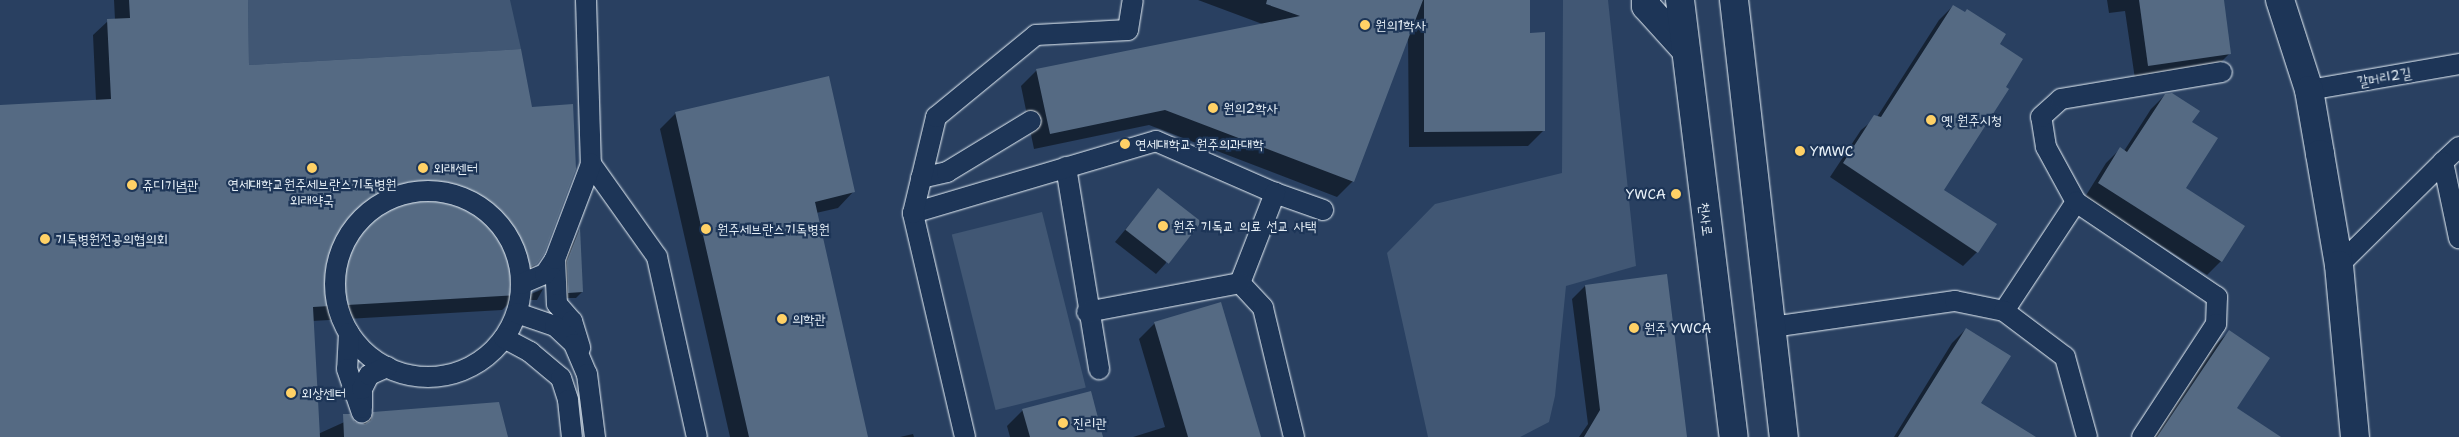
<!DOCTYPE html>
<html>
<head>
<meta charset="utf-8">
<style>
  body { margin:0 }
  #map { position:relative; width:2459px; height:437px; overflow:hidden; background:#294061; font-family:"Shantell Sans","Poor Story",sans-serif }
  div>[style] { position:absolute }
  .green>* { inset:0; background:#415774; transform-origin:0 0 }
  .shadow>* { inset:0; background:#0007 }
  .building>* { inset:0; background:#556a83; transform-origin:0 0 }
  .roads { filter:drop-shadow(0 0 1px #e8f1f8) drop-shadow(0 0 1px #e8f1f8) }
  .service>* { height:20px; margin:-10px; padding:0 10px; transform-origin:10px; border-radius:10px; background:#1d3557 }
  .service>.ring { margin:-10px; padding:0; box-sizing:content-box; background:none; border:20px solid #1d3557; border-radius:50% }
  .minor>* { height:28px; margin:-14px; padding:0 14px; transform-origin:14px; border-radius:14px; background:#1d3557 }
  .tertiary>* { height:28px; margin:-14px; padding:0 14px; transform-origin:14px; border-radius:14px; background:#1d3557 }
  .dots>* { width:14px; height:14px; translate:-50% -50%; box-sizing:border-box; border:2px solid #1d3557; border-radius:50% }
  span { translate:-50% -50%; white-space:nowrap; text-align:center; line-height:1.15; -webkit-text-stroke:4.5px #1d3557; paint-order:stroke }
  .poi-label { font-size:14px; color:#e8f1f8 }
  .left { translate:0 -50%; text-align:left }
  .right { translate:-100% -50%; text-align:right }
  .street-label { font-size:14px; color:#e8f1f8 }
</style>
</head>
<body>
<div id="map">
  <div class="green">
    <div style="clip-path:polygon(248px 0,510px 0,521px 49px,249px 65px)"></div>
    <div style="clip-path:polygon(1563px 0,1608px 0,1636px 266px,1566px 286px,1555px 396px,1549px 422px,1520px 437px,1428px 437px,1387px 253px,1435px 204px,1562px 173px)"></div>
    <div style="left:1042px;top:212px;width:181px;height:93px;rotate:76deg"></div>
  </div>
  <div class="shadow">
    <div style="clip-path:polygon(114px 0,247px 0,248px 66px,536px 264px,521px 279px,509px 285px,509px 289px,517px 296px,502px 310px,312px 321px,318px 434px,351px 419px,361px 426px,374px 413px,507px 437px,0 437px,0 106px,96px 101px,93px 35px,108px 21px,115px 20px)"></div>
    <div style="clip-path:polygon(1198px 0,1529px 0,1529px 34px,1544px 130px,1528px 146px,1409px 147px,1408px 35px,1353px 181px,1337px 197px,1149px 125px,1034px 149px,1021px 86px,1037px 70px,1265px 25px)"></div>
    <div style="clip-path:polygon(2107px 0,2222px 0,2230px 53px,2216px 67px,2135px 79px,2125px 11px,2109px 13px)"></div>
    <div style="clip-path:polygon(1953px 6px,1998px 44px,1943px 190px,1977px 252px,1963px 266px,1830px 177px,1861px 130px,1877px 117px,1939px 20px)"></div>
    <div style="clip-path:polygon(2165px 95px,2191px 122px,2184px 189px,2221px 261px,2207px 275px,2085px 197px,2106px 163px,2120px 149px,2124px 151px,2151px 109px)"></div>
    <div style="clip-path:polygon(676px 113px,854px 191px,838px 208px,816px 213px,867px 437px,730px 437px,660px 129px)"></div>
    <div style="clip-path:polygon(1158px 190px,1166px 263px,1156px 274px,1115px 242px)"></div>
    <div style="clip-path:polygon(579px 230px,582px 292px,576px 298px,563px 298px,561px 268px)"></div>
    <div style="clip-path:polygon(1585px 286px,1686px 437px,1579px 437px,1588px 424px,1572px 299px)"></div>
    <div style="clip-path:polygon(543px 289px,537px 300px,522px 300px,526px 296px)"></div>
    <div style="clip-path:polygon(1155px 323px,1259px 437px,1133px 437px,1165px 427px,1139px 339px)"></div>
    <div style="clip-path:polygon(1966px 329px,1979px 403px,1998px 437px,1894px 437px,1952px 343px)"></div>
    <div style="clip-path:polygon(2229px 332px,2235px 408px,2279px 437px,2154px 437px,2215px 345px)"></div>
    <div style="clip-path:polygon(1023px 410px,1102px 437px,1010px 437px,1007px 426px)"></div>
    <div style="clip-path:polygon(913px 434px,914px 437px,900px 437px)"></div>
  </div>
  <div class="building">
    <div style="clip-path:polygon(129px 0,248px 0,249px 65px,521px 49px,532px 107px,573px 104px,576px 169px,544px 254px,537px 264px,511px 277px,510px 288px,519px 295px,313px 307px,320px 437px,0 437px,0 105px,111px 99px,107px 19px,130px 18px)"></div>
    <div style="clip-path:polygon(1267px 0,1423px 0,1354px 182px,1165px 110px,1050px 134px,1036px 69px,1300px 16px,1266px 4px)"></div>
    <div style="clip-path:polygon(1424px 0,1530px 0,1530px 33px,1545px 32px,1545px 131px,1424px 132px)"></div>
    <div style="clip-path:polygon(2139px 0,2224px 0,2231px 54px,2148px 66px)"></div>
    <div style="clip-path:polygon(1953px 5px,1965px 12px,1967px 9px,2006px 34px,2000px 44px,2023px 59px,2006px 87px,2009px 89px,1944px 190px,1997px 224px,1978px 253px,1843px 163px,1874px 115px,1881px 117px)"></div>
    <div style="clip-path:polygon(829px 76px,855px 192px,815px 202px,868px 437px,749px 437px,675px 112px)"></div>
    <div style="clip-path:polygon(2172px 93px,2200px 111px,2192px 122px,2218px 138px,2186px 188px,2245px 226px,2222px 262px,2098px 183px,2120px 147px,2127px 152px,2165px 94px)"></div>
    <div style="left:1158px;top:188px;width:55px;height:53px;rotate:38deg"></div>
    <div style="clip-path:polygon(580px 228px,583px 292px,568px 293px,567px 261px)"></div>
    <div style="clip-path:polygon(1667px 274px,1687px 437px,1584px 437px,1600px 410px,1585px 285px)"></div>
    <div style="clip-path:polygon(1221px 302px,1261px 437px,1188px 437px,1154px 322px)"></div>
    <div style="clip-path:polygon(1966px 328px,2011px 356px,1981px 403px,2036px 437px,1898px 437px)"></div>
    <div style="clip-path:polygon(2229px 330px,2270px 358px,2237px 408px,2281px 437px,2157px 437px)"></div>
    <div style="clip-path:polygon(1091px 391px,1103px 437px,1030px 437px,1022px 409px)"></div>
    <div style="clip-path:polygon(499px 402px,508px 437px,344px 437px,343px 414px,350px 414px,355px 422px,365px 424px,371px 420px,373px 412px)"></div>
  </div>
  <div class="roads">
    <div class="service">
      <div style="left:586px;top:0;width:164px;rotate:88.3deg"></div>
      <div style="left:591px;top:164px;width:114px;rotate:54.6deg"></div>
      <div style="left:657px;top:257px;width:184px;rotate:77.5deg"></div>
      <div style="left:2309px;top:90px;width:152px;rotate:-9.8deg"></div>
      <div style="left:2459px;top:147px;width:22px;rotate:137deg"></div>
      <div style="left:2443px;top:162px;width:78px;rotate:78.1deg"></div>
      <div style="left:1066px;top:167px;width:205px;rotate:80.7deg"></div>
      <div style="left:921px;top:178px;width:27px;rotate:-13deg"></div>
      <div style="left:947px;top:172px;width:98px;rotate:-31.3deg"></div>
      <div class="ring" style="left:335px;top:191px;width:166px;height:166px"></div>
      <div style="left:2076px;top:202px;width:63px;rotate:-118.6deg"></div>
      <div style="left:2046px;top:147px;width:30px;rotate:-99deg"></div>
      <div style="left:2041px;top:117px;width:27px;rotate:-42deg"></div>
      <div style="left:2061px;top:99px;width:163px;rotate:-9.5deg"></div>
      <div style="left:913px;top:213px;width:253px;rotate:-16.5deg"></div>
      <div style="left:1156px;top:141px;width:130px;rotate:23.6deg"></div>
      <div style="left:1275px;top:193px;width:51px;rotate:19.5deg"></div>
      <div style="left:555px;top:259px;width:45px;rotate:87.5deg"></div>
      <div style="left:557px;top:304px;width:23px;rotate:49deg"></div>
      <div style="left:572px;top:321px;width:28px;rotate:73deg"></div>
      <div style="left:2339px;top:265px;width:146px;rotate:-44.7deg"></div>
      <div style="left:1240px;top:283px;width:34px;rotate:47deg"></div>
      <div style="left:1263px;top:308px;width:133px;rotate:76.5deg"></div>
      <div style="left:1240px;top:283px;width:97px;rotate:-68.7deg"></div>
      <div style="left:521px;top:284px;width:26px;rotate:-23deg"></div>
      <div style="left:545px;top:274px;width:18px;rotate:-56deg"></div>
      <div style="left:555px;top:259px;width:102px;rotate:-69.2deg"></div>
      <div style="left:2004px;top:311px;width:131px;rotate:-56.6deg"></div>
      <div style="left:2076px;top:202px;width:170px;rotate:34deg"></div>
      <div style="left:2217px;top:297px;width:27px;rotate:92deg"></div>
      <div style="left:2216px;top:324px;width:135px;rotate:123.2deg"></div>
      <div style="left:1087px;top:312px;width:156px;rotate:-10.7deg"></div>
      <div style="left:517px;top:313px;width:40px;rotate:18.9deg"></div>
      <div style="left:555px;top:326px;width:26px;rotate:43deg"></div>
      <div style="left:574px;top:344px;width:33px;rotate:67deg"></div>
      <div style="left:587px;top:374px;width:64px;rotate:82.8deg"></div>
      <div style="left:1772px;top:327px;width:185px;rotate:-8.1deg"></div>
      <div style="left:1955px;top:301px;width:50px;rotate:11.5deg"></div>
      <div style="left:2004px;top:311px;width:76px;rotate:37deg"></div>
      <div style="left:2065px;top:357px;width:83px;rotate:74.6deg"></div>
      <div style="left:349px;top:333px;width:36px;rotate:93deg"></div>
      <div style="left:347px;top:369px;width:46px;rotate:71.2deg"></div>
      <div style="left:504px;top:338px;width:30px;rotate:28deg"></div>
      <div style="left:530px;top:352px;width:40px;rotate:40deg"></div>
      <div style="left:561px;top:378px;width:23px;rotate:72deg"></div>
      <div style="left:568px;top:400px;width:37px;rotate:84deg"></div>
      <div style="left:362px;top:408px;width:19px;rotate:-90deg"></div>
      <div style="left:362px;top:389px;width:16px;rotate:-63deg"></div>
      <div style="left:369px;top:375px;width:20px;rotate:-24deg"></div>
      <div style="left:965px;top:437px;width:230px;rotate:-103.1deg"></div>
      <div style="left:913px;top:213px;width:99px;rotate:-76.5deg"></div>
      <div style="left:936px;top:117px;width:129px;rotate:-39.4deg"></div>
      <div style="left:1036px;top:35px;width:92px;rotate:-3.1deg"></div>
      <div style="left:1128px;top:30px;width:30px;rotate:-81deg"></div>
    </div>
    <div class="minor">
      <div style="left:2280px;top:0;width:95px;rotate:72.1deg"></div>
      <div style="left:2309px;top:90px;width:65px;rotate:80.2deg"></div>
      <div style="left:2320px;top:154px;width:113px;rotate:80.3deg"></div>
      <div style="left:2339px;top:265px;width:173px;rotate:84.7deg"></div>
    </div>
    <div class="tertiary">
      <div style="left:1646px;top:0;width:6px;rotate:90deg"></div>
      <div style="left:1646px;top:6px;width:55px;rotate:47.9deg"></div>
      <div style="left:1680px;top:0;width:440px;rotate:83deg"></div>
      <div style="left:1734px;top:0;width:440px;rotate:83.5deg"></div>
    </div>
  </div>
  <div class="dots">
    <div style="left:1365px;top:25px;background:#ffd166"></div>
    <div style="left:1213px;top:108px;background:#ffd166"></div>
    <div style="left:1931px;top:120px;background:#ffd166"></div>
    <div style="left:1125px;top:144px;background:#ffd166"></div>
    <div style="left:1800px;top:151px;background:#ffd166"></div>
    <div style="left:312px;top:168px;background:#ffd166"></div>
    <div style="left:423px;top:168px;background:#ffd166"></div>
    <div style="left:132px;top:185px;background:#ffd166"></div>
    <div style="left:1676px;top:194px;background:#ffd166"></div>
    <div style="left:1163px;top:226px;background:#ffd166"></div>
    <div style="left:706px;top:229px;background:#ffd166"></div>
    <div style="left:45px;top:239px;background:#ffd166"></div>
    <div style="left:782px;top:319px;background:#ffd166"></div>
    <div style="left:1634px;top:328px;background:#ffd166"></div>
    <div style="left:291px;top:393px;background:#ffd166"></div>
    <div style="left:1063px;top:423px;background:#ffd166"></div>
  </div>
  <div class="poi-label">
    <span class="left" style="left:1375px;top:25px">원의1학사</span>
    <span class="left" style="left:1223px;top:108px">원의2학사</span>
    <span class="left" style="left:1941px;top:120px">옛 원주시청</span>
    <span class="left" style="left:1135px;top:144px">연세대학교 원주의과대학</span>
    <span class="left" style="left:1810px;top:151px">YMWC</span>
    <span class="left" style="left:433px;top:168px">외래센터</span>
    <span style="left:312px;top:192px">연세대학교원주세브란스기독병원<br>외래약국</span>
    <span class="left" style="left:142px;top:185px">쥬디기념관</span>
    <span class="right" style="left:1666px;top:194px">YWCA</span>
    <span class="left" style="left:1173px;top:226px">원주 기독교 의료 선교 사택</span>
    <span class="left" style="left:717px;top:229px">원주세브란스기독병원</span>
    <span class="left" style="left:55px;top:239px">기독병원전공의협의회</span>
    <span class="left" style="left:792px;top:319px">의학관</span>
    <span class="left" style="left:1644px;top:328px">원주 YWCA</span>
    <span class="left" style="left:301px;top:393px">외상센터</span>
    <span class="left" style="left:1073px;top:423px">진리관</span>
  </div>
  <div class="street-label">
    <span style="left:2384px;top:77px;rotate:-10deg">갈머리2길</span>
    <span style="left:1706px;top:219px;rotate:83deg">천사로</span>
  </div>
</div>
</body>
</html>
